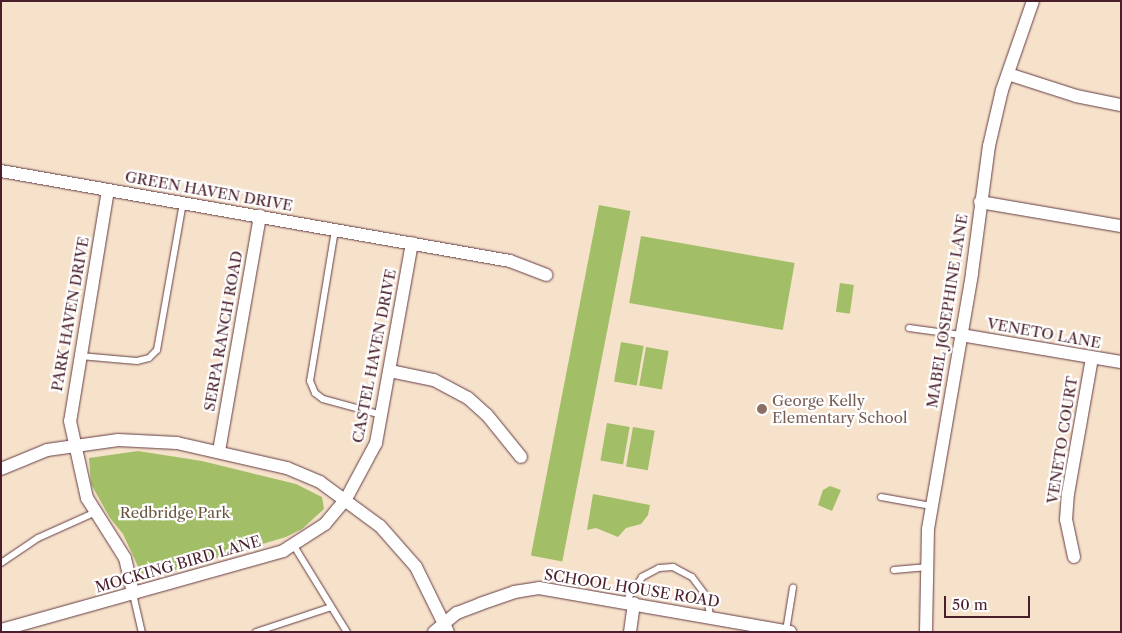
<!DOCTYPE html>
<html>
<head>
<meta charset="utf-8">
<style>
  body { margin:0 }
  #map { position:relative; width:1122px; height:633px; overflow:hidden; background:#f6e1ca; font-family:"Libre Caslon Text",serif }
  div>[style] { position:absolute }
  .green>* { inset:0; background:#a2bf67; transform-origin:0 0 }
  .roads { filter:drop-shadow(0 0 1px #643c43) drop-shadow(0 0 1px #643c43) }
  .lane>* { height:6px; margin:-3px; padding:0 3px; transform-origin:3px; border-radius:3px; background:#fff }
  .street>* { height:12px; margin:-6px; padding:0 6px; transform-origin:6px; border-radius:6px; background:#fff }
  .dots>* { width:14px; height:14px; translate:-50% -50%; box-sizing:border-box; border:2px solid #fff; border-radius:50% }
  span { translate:-50% -50%; white-space:nowrap; text-align:center; line-height:1.15; -webkit-text-stroke:4.5px #fff; paint-order:stroke }
  .street-label { font-size:15px; color:#4a1f2b }
  .education-label { font-size:15px; color:#785e54 }
  .left { translate:0 -50%; text-align:left }
  .park-label { font-size:15px; color:#695740 }
  .frame { position:absolute; inset:0; border:2px solid #4a1f2b; pointer-events:none }
  .scale { position:absolute; left:944px; top:596px; width:86px; height:22px; box-sizing:border-box; border:2px solid #4a1f2b; border-top:0; padding-left:6px; font-size:15px; line-height:18px; white-space:nowrap; color:#4a1f2b; -webkit-text-stroke:4px #fff; paint-order:stroke }
</style>
</head>
<body>
<div id="map">
  <div class="green">
    <div style="left:599px;top:205px;width:32px;height:357px;rotate:11deg"></div>
    <div style="left:641px;top:236px;width:156px;height:68px;rotate:10deg"></div>
    <div style="left:840px;top:283px;width:14px;height:29px;rotate:8deg"></div>
    <div style="left:621px;top:342px;width:23px;height:40px;rotate:10deg"></div>
    <div style="left:646px;top:347px;width:23px;height:39px;rotate:10deg"></div>
    <div style="left:607px;top:423px;width:23px;height:38px;rotate:10deg"></div>
    <div style="left:633px;top:427px;width:22px;height:40px;rotate:10deg"></div>
    <div style="clip-path:polygon(138px 451px,202px 461px,296px 484px,322px 497px,324px 509px,302px 529px,286px 537px,155px 576px,141px 573px,123px 534px,110px 518px,91px 484px,89px 458px)"></div>
    <div style="clip-path:polygon(830px 486px,841px 490px,832px 511px,818px 505px,823px 490px)"></div>
    <div style="clip-path:polygon(593px 494px,650px 505px,648px 515px,641px 524px,626px 528px,618px 537px,596px 528px,587px 530px)"></div>
  </div>
  <div class="roads">
    <div class="lane">
      <div style="left:335px;top:230px;width:153px;rotate:99.4deg"></div>
      <div style="left:310px;top:381px;width:13px;rotate:67deg"></div>
      <div style="left:315px;top:393px;width:10px;rotate:37deg"></div>
      <div style="left:323px;top:399px;width:61px;rotate:15.2deg"></div>
      <div style="left:909px;top:328px;width:52px;rotate:7.7deg"></div>
      <div style="left:80px;top:356px;width:57px;rotate:5deg"></div>
      <div style="left:137px;top:361px;width:12px;rotate:-14deg"></div>
      <div style="left:149px;top:358px;width:11px;rotate:-45deg"></div>
      <div style="left:157px;top:350px;width:149px;rotate:-80deg"></div>
      <div style="left:881px;top:497px;width:51px;rotate:10.2deg"></div>
      <div style="left:294px;top:546px;width:101px;rotate:58.4deg"></div>
      <div style="left:1px;top:563px;width:45px;rotate:-34deg"></div>
      <div style="left:38px;top:538px;width:61px;rotate:-24.1deg"></div>
      <div style="left:894px;top:570px;width:34px;rotate:-5deg"></div>
      <div style="left:133px;top:594px;width:39px;rotate:77deg"></div>
      <div style="left:626px;top:601px;width:29px;rotate:-56deg"></div>
      <div style="left:642px;top:577px;width:19px;rotate:-28deg"></div>
      <div style="left:659px;top:568px;width:14px;rotate:-4deg"></div>
      <div style="left:673px;top:567px;width:21px;rotate:28deg"></div>
      <div style="left:692px;top:577px;width:25px;rotate:53deg"></div>
      <div style="left:707px;top:597px;width:19px;rotate:81deg"></div>
      <div style="left:786px;top:631px;width:44px;rotate:-80.8deg"></div>
      <div style="left:256px;top:632px;width:79px;rotate:-18.4deg"></div>
    </div>
    <div class="street">
      <div style="left:1008px;top:74px;width:71px;rotate:17.9deg"></div>
      <div style="left:1076px;top:96px;width:46px;rotate:11.3deg"></div>
      <div style="left:1px;top:171px;width:517px;rotate:10.03deg"></div>
      <div style="left:510px;top:261px;width:39px;rotate:21deg"></div>
      <div style="left:108px;top:190px;width:234px;rotate:99.3deg"></div>
      <div style="left:70px;top:421px;width:79px;rotate:77.6deg"></div>
      <div style="left:87px;top:498px;width:71px;rotate:57.7deg"></div>
      <div style="left:125px;top:558px;width:37px;rotate:77deg"></div>
      <div style="left:980px;top:202px;width:143px;rotate:9.7deg"></div>
      <div style="left:961px;top:335px;width:162px;rotate:9.6deg"></div>
      <div style="left:390px;top:371px;width:45px;rotate:11.6deg"></div>
      <div style="left:434px;top:380px;width:38px;rotate:28deg"></div>
      <div style="left:468px;top:398px;width:25px;rotate:42deg"></div>
      <div style="left:487px;top:415px;width:54px;rotate:51deg"></div>
      <div style="left:219px;top:451px;width:239px;rotate:-80.1deg"></div>
      <div style="left:1px;top:469px;width:50px;rotate:-22.4deg"></div>
      <div style="left:47px;top:450px;width:72px;rotate:-8deg"></div>
      <div style="left:118px;top:440px;width:59px;rotate:2.9deg"></div>
      <div style="left:177px;top:443px;width:113px;rotate:12.8deg"></div>
      <div style="left:287px;top:468px;width:36px;rotate:23deg"></div>
      <div style="left:320px;top:482px;width:74px;rotate:36.3deg"></div>
      <div style="left:380px;top:526px;width:55px;rotate:48.7deg"></div>
      <div style="left:416px;top:567px;width:72px;rotate:63.8deg"></div>
      <div style="left:1074px;top:557px;width:38px;rotate:-102deg"></div>
      <div style="left:1066px;top:520px;width:26px;rotate:-86deg"></div>
      <div style="left:1068px;top:494px;width:138px;rotate:-80deg"></div>
      <div style="left:1px;top:630px;width:293px;rotate:-15.6deg"></div>
      <div style="left:283px;top:551px;width:50px;rotate:-32.7deg"></div>
      <div style="left:325px;top:524px;width:33px;rotate:-50deg"></div>
      <div style="left:346px;top:499px;width:64px;rotate:-61.8deg"></div>
      <div style="left:376px;top:443px;width:203px;rotate:-79.8deg"></div>
      <div style="left:434px;top:632px;width:30px;rotate:-40deg"></div>
      <div style="left:457px;top:613px;width:25px;rotate:-21deg"></div>
      <div style="left:480px;top:604px;width:36px;rotate:-19deg"></div>
      <div style="left:514px;top:592px;width:25px;rotate:-9deg"></div>
      <div style="left:539px;top:588px;width:255px;rotate:9.9deg"></div>
      <div style="left:630px;top:632px;width:29px;rotate:-82deg"></div>
      <div style="left:926px;top:632px;width:103px;rotate:-88.9deg"></div>
      <div style="left:928px;top:529px;width:260px;rotate:-80.2deg"></div>
      <div style="left:972px;top:273px;width:128px;rotate:-82.4deg"></div>
      <div style="left:989px;top:146px;width:57px;rotate:-76.9deg"></div>
      <div style="left:1002px;top:90px;width:94px;rotate:-70.8deg"></div>
    </div>
  </div>
  <div class="dots">
    <div style="left:762px;top:409px;background:#8d6e63"></div>
  </div>
  <div class="street-label">
    <span style="left:209px;top:191px;rotate:10deg">GREEN HAVEN DRIVE</span>
    <span style="left:947px;top:311px;rotate:-81deg">MABEL JOSEPHINE LANE</span>
    <span style="left:70px;top:314px;rotate:-80deg">PARK HAVEN DRIVE</span>
    <span style="left:223px;top:331px;rotate:-80deg">SERPA RANCH ROAD</span>
    <span style="left:1044px;top:333px;rotate:10deg">VENETO LANE</span>
    <span style="left:374px;top:356px;rotate:-79deg">CASTEL HAVEN DRIVE</span>
    <span style="left:1062px;top:440px;rotate:-81deg">VENETO COURT</span>
    <span style="left:178px;top:564px;rotate:-16deg">MOCKING BIRD LANE</span>
    <span style="left:632px;top:588px;rotate:9deg">SCHOOL HOUSE ROAD</span>
  </div>
  <div class="education-label">
    <span class="left" style="left:772px;top:409px">George Kelly<br>Elementary School</span>
  </div>
  <div class="park-label">
    <span style="left:175px;top:513px">Redbridge Park</span>
  </div>
  <div class="frame"></div>
  <div class="scale">50 m</div>
</div>
</body>
</html>
